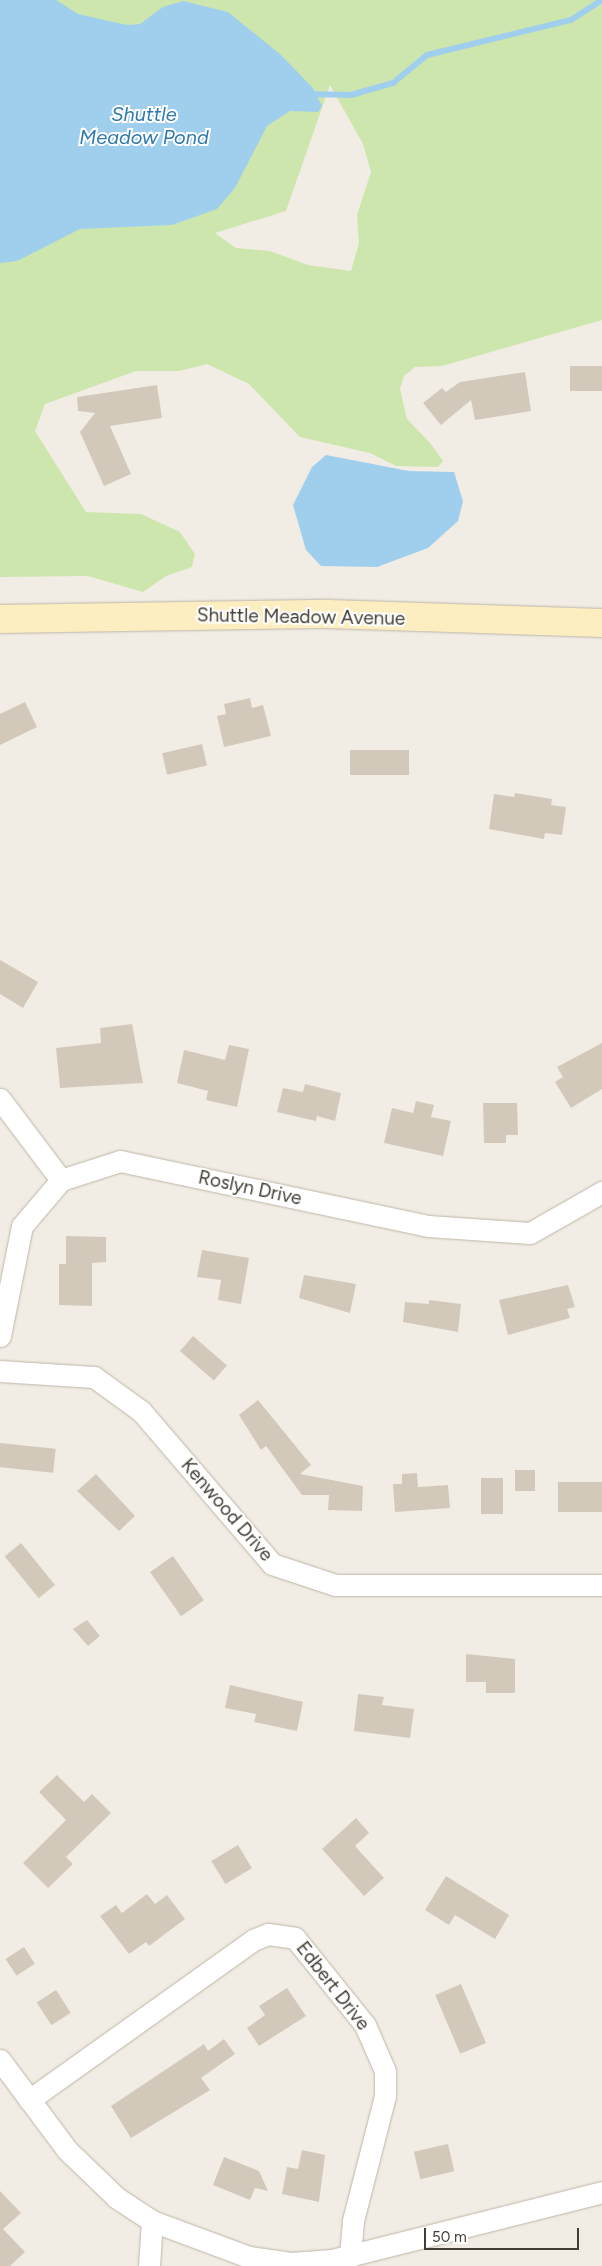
<!DOCTYPE html>
<html>
<head>
<meta charset="utf-8">
<style>
  body { margin:0 }
  #map { position:relative; width:602px; height:2266px; overflow:hidden; background:#f2ede4; font-family:Figtree,sans-serif }
  div>[style] { position:absolute }
  .green>* { inset:0; background:#cde6ad }
  .water>* { inset:0; background:#a0cfee }
  .stream>* { height:6px; margin:-3px; padding:0 3px; transform-origin:3px; border-radius:3px; background:#a0cfee }
  .building>* { inset:0; background:#d3c9ba; transform-origin:0 0 }
  .roads { filter:drop-shadow(0 0 1px #bdb5a7) drop-shadow(0 0 1px #bdb5a7) }
  .street>* { height:21px; margin:-10.5px; padding:0 10.5px; transform-origin:10.5px; border-radius:10.5px; background:#fff }
  .secondary>* { height:28px; margin:-14px; padding:0 14px; transform-origin:14px; border-radius:14px; background:#fdeec2 }
  span { translate:-50% -50%; white-space:nowrap; text-align:center; line-height:1.15; -webkit-text-stroke:4px #fff; paint-order:stroke }
  .street-label { font-size:19px; color:#433d34 }
  .water-label { font-size:20px; color:#3079ac; font-style:italic }
  .scale { position:absolute; left:424px; top:2228px; width:155px; height:22px; box-sizing:border-box; border:2px solid #433d34; border-top:0; padding-left:6px; font-size:15px; line-height:18px; white-space:nowrap; color:#433d34; -webkit-text-stroke:4px #fff; paint-order:stroke }
</style>
</head>
<body>
<div id="map">
  <div class="green">
    <div style="clip-path:polygon(evenodd,0 0,602px 0,602px 320px,442px 366px,415px 367px,404px 376px,400px 389px,407px 419px,431px 444px,443px 461px,438px 467px,396px 466px,370px 453px,300px 437px,249px 384px,207px 364px,179px 371px,136px 371px,45px 404px,35px 431px,86px 512px,141px 514px,180px 532px,195px 554px,192px 567px,166px 576px,143px 592px,88px 576px,0 577px,0 0,330px 85px,363px 144px,371px 172px,357px 215px,359px 243px,351px 271px,308px 265px,270px 251px,236px 248px,215px 233px,286px 211px,330px 85px)"></div>
  </div>
  <div class="water">
    <div style="clip-path:polygon(0 0,56px 0,78px 14px,127px 25px,140px 24px,163px 7px,183px 1px,228px 12px,281px 55px,313px 88px,322px 106px,318px 112px,290px 111px,267px 126px,235px 188px,217px 209px,172px 225px,80px 229px,17px 261px,0 263px)"></div>
    <div style="clip-path:polygon(326px 455px,409px 471px,454px 472px,463px 501px,458px 521px,428px 548px,377px 567px,321px 566px,306px 550px,293px 505px,312px 467px)"></div>
  </div>
  <div class="stream">
    <div style="left:310px;top:94px;width:41px;rotate:1.4deg"></div>
    <div style="left:351px;top:95px;width:44px;rotate:-15.9deg"></div>
    <div style="left:393px;top:83px;width:44px;rotate:-39.5deg"></div>
    <div style="left:427px;top:55px;width:148px;rotate:-13.7deg"></div>
    <div style="left:571px;top:20px;width:37px;rotate:-33deg"></div>
  </div>
  <div class="building">
    <div style="left:570px;top:366px;width:32px;height:25px"></div>
    <div style="clip-path:polygon(525px 372px,531px 411px,475px 420px,471px 400px,441px 425px,423px 403px,442px 388px,446px 392px,460px 382px)"></div>
    <div style="clip-path:polygon(157px 385px,162px 418px,110px 426px,131px 474px,104px 486px,80px 432px,95px 413px,78px 411px,77px 397px)"></div>
    <div style="clip-path:polygon(250px 698px,252px 708px,263px 705px,271px 736px,224px 747px,217px 716px,226px 714px,224px 704px)"></div>
    <div style="clip-path:polygon(25px 702px,37px 727px,0 745px,0 714px)"></div>
    <div style="left:202px;top:744px;width:22px;height:41px;rotate:77deg"></div>
    <div style="left:350px;top:750px;width:59px;height:25px"></div>
    <div style="clip-path:polygon(515px 793px,552px 799px,551px 805px,566px 807px,562px 835px,545px 833px,544px 839px,489px 829px,494px 794px,514px 797px)"></div>
    <div style="clip-path:polygon(0 960px,38px 982px,23px 1008px,0 994px)"></div>
    <div style="clip-path:polygon(132px 1024px,143px 1083px,60px 1088px,56px 1048px,101px 1043px,100px 1028px)"></div>
    <div style="clip-path:polygon(602px 1043px,602px 1089px,571px 1108px,555px 1082px,563px 1077px,557px 1067px)"></div>
    <div style="clip-path:polygon(229px 1045px,249px 1049px,237px 1107px,206px 1100px,208px 1091px,177px 1083px,184px 1050px,225px 1060px)"></div>
    <div style="clip-path:polygon(305px 1084px,341px 1093px,335px 1121px,317px 1116px,316px 1121px,277px 1112px,283px 1088px,303px 1092px)"></div>
    <div style="clip-path:polygon(416px 1101px,434px 1105px,431px 1117px,451px 1121px,443px 1156px,384px 1143px,392px 1108px,413px 1113px)"></div>
    <div style="clip-path:polygon(483px 1103px,517px 1103px,518px 1135px,506px 1135px,506px 1143px,484px 1143px)"></div>
    <div style="clip-path:polygon(66px 1236px,106px 1237px,106px 1262px,92px 1263px,92px 1306px,59px 1305px,59px 1264px,66px 1264px)"></div>
    <div style="clip-path:polygon(202px 1250px,249px 1258px,241px 1304px,218px 1300px,221px 1280px,197px 1277px)"></div>
    <div style="clip-path:polygon(304px 1275px,356px 1284px,350px 1313px,299px 1298px)"></div>
    <div style="clip-path:polygon(568px 1285px,575px 1307px,567px 1309px,570px 1318px,508px 1335px,499px 1300px)"></div>
    <div style="clip-path:polygon(429px 1300px,461px 1304px,458px 1332px,403px 1322px,405px 1302px,429px 1304px)"></div>
    <div style="left:193px;top:1336px;width:45px;height:20px;rotate:41deg"></div>
    <div style="clip-path:polygon(258px 1400px,311px 1465px,300px 1474px,363px 1486px,362px 1511px,328px 1510px,329px 1495px,302px 1495px,266px 1446px,261px 1450px,239px 1415px)"></div>
    <div style="left:0;top:1443px;width:56px;height:24px;rotate:6deg"></div>
    <div style="left:515px;top:1470px;width:20px;height:21px"></div>
    <div style="clip-path:polygon(417px 1473px,418px 1487px,448px 1485px,450px 1508px,395px 1512px,393px 1484px,402px 1484px,402px 1474px)"></div>
    <div style="clip-path:polygon(96px 1474px,135px 1516px,119px 1531px,77px 1491px)"></div>
    <div style="left:481px;top:1478px;width:22px;height:36px"></div>
    <div style="left:602px;top:1482px;width:30px;height:44px;rotate:90deg"></div>
    <div style="left:21px;top:1543px;width:54px;height:21px;rotate:51deg"></div>
    <div style="left:173px;top:1556px;width:54px;height:28px;rotate:55deg"></div>
    <div style="clip-path:polygon(87px 1620px,100px 1636px,88px 1646px,73px 1629px)"></div>
    <div style="clip-path:polygon(466px 1654px,515px 1659px,515px 1693px,486px 1693px,486px 1682px,466px 1682px)"></div>
    <div style="clip-path:polygon(230px 1685px,303px 1702px,297px 1731px,254px 1722px,256px 1714px,225px 1708px)"></div>
    <div style="clip-path:polygon(358px 1694px,384px 1697px,382px 1705px,414px 1709px,410px 1738px,354px 1731px)"></div>
    <div style="clip-path:polygon(57px 1775px,84px 1802px,92px 1794px,111px 1813px,66px 1857px,73px 1864px,48px 1888px,23px 1863px,66px 1820px,39px 1792px)"></div>
    <div style="clip-path:polygon(356px 1818px,369px 1833px,355px 1846px,384px 1878px,364px 1896px,322px 1849px)"></div>
    <div style="left:238px;top:1845px;width:27px;height:31px;rotate:59deg"></div>
    <div style="clip-path:polygon(446px 1876px,509px 1915px,495px 1939px,455px 1915px,449px 1925px,425px 1910px)"></div>
    <div style="clip-path:polygon(147px 1894px,155px 1904px,167px 1895px,185px 1919px,149px 1946px,146px 1942px,129px 1954px,100px 1916px,116px 1905px,122px 1913px)"></div>
    <div style="left:24px;top:1947px;width:20px;height:22px;rotate:57deg"></div>
    <div style="left:461px;top:1984px;width:64px;height:28px;rotate:67deg"></div>
    <div style="clip-path:polygon(287px 1988px,306px 2016px,259px 2046px,247px 2028px,265px 2015px,259px 2006px)"></div>
    <div style="left:56px;top:1990px;width:27px;height:23px;rotate:57deg"></div>
    <div style="clip-path:polygon(224px 2039px,235px 2054px,201px 2078px,210px 2090px,131px 2138px,111px 2106px,204px 2044px,208px 2051px)"></div>
    <div style="left:448px;top:2144px;width:28px;height:35px;rotate:77deg"></div>
    <div style="clip-path:polygon(302px 2150px,325px 2155px,319px 2202px,282px 2194px,287px 2167px,298px 2169px)"></div>
    <div style="clip-path:polygon(224px 2157px,259px 2171px,268px 2191px,255px 2188px,250px 2200px,213px 2185px)"></div>
    <div style="clip-path:polygon(0 2191px,21px 2213px,3px 2229px,25px 2252px,10px 2266px,0 2266px)"></div>
  </div>
  <div class="roads">
    <div class="street">
      <div style="left:0;top:1099px;width:101px;rotate:53deg"></div>
      <div style="left:0;top:1336px;width:112px;rotate:-78.7deg"></div>
      <div style="left:22px;top:1226px;width:60px;rotate:-49.7deg"></div>
      <div style="left:61px;top:1180px;width:62px;rotate:-17.9deg"></div>
      <div style="left:120px;top:1161px;width:315px;rotate:11.9deg"></div>
      <div style="left:428px;top:1226px;width:102px;rotate:3.9deg"></div>
      <div style="left:530px;top:1233px;width:83px;rotate:-29.7deg"></div>
      <div style="left:0;top:1371px;width:94px;rotate:3.7deg"></div>
      <div style="left:94px;top:1377px;width:58px;rotate:35.9deg"></div>
      <div style="left:141px;top:1411px;width:201px;rotate:49.4deg"></div>
      <div style="left:272px;top:1564px;width:66px;rotate:18.4deg"></div>
      <div style="left:335px;top:1585px;width:267px"></div>
      <div style="left:0;top:2060px;width:112px;rotate:53.3deg"></div>
      <div style="left:67px;top:2150px;width:69px;rotate:43.8deg"></div>
      <div style="left:117px;top:2198px;width:42px;rotate:33.3deg"></div>
      <div style="left:152px;top:2221px;width:103px;rotate:20.4deg"></div>
      <div style="left:249px;top:2257px;width:42px;rotate:8.1deg"></div>
      <div style="left:291px;top:2263px;width:41px;rotate:-4.2deg"></div>
      <div style="left:332px;top:2260px;width:278px;rotate:-14.1deg"></div>
      <div style="left:29px;top:2100px;width:275px;rotate:-35.5deg"></div>
      <div style="left:253px;top:1940px;width:16px;rotate:-22deg"></div>
      <div style="left:268px;top:1934px;width:27px;rotate:8deg"></div>
      <div style="left:295px;top:1938px;width:112px;rotate:51.2deg"></div>
      <div style="left:365px;top:2025px;width:50px;rotate:66.5deg"></div>
      <div style="left:385px;top:2071px;width:25px;rotate:90deg"></div>
      <div style="left:385px;top:2096px;width:129px;rotate:104.4deg"></div>
      <div style="left:353px;top:2221px;width:36px;rotate:95deg"></div>
      <div style="left:149px;top:2266px;width:45px;rotate:-86.2deg"></div>
    </div>
    <div class="secondary">
      <div style="left:0;top:619px;width:328px;rotate:-0.9deg"></div>
      <div style="left:328px;top:614px;width:274px;rotate:1.9deg"></div>
    </div>
  </div>
  <div class="street-label">
    <span style="left:301px;top:617px;rotate:1deg">Shuttle Meadow Avenue</span>
    <span style="left:250px;top:1188px;rotate:12deg">Roslyn Drive</span>
    <span style="left:227px;top:1510px;rotate:49deg">Kenwood Drive</span>
    <span style="left:333px;top:1986px;rotate:52deg">Edbert Drive</span>
  </div>
  <div class="water-label">
    <span style="left:144px;top:126px">Shuttle<br>Meadow Pond</span>
  </div>
  <div class="scale">50 m</div>
</div>
</body>
</html>
